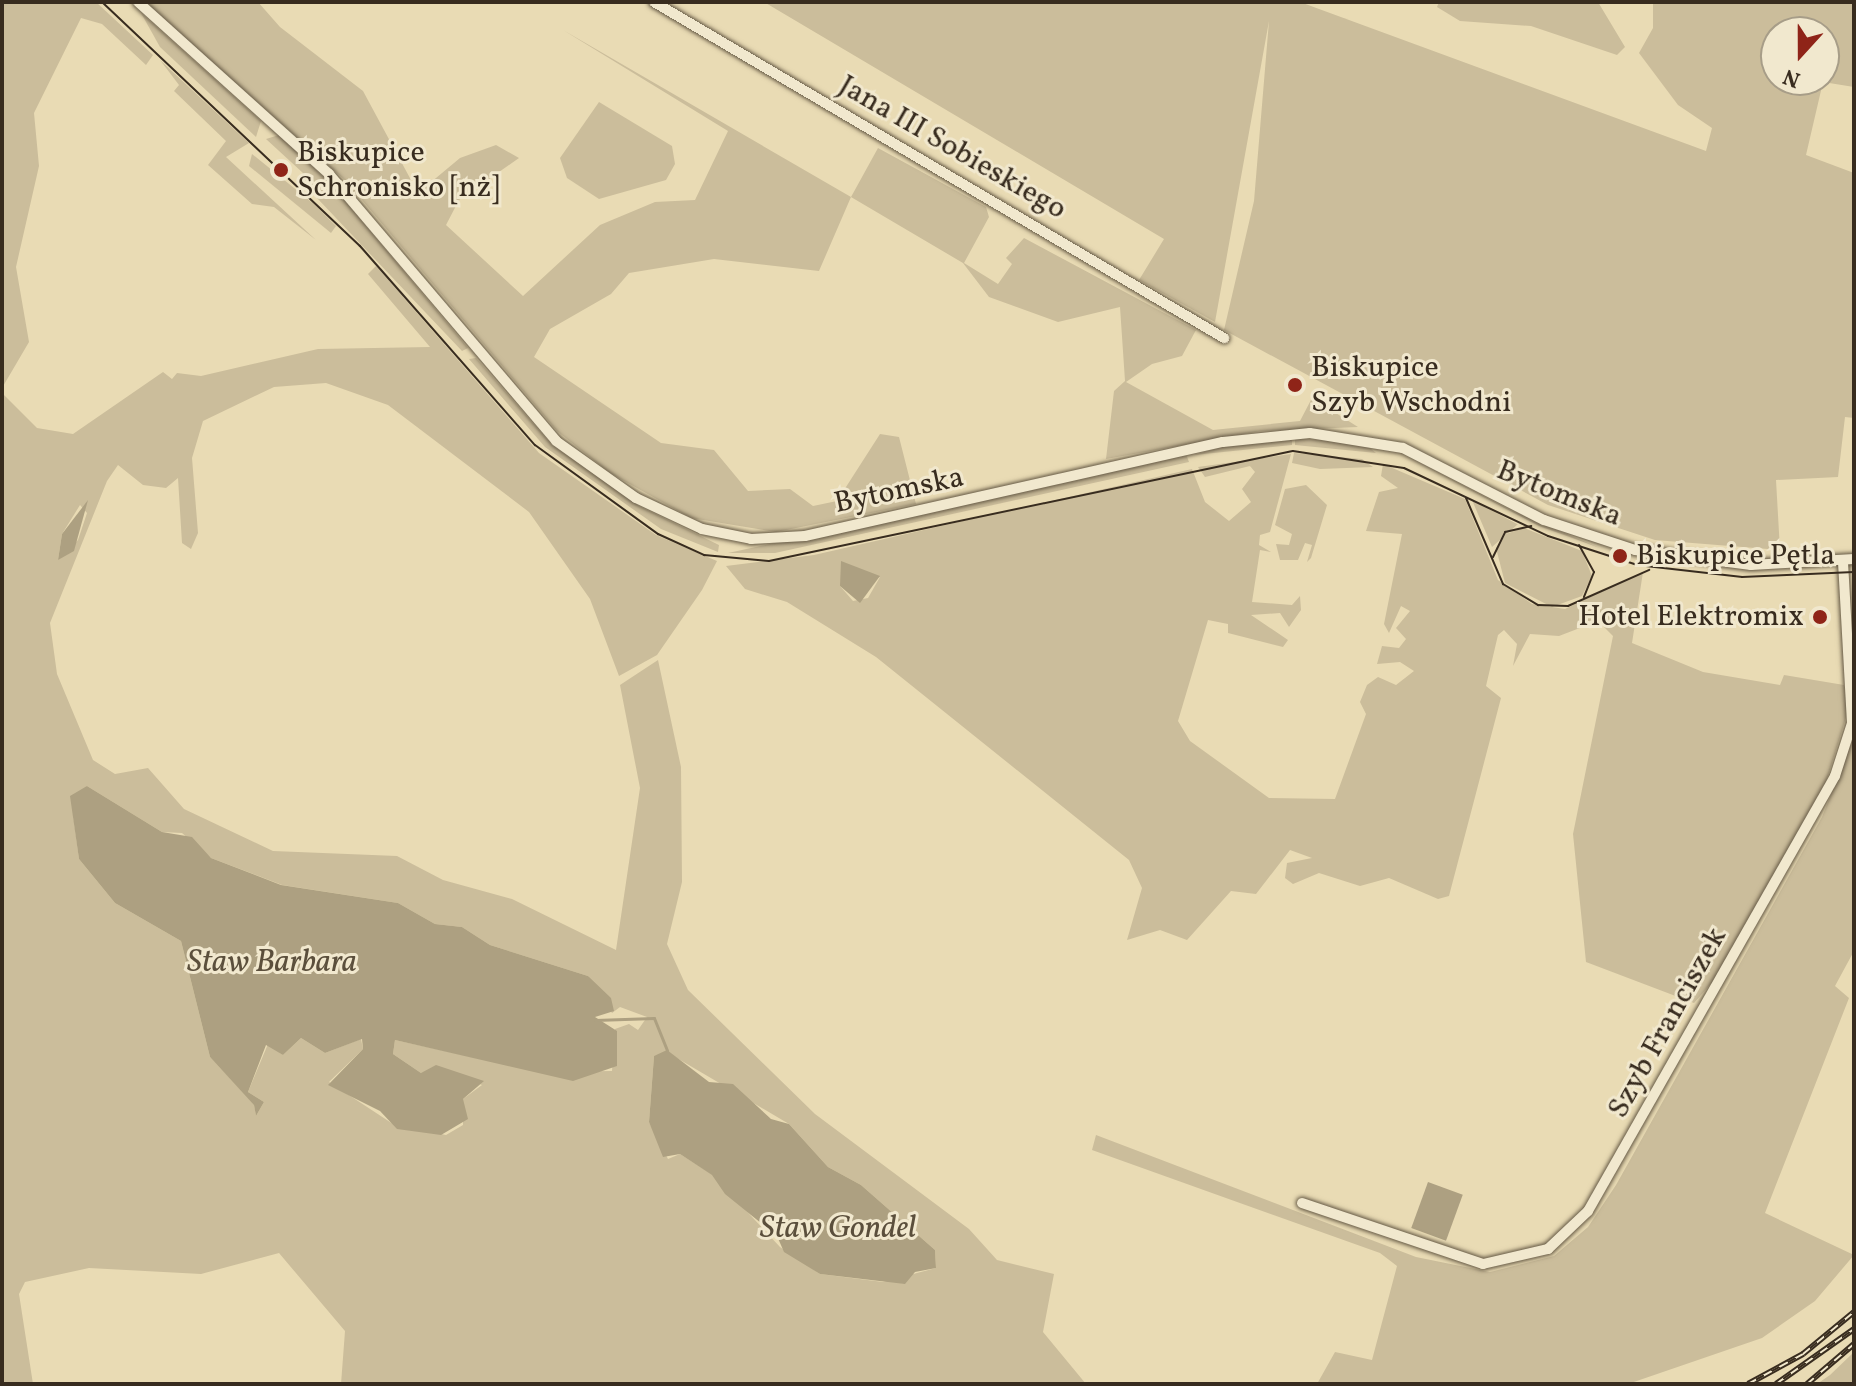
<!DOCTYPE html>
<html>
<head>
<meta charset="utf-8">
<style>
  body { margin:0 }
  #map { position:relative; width:1856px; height:1386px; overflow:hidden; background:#e9dbb4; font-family:Vollkorn,serif }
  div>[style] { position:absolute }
  .green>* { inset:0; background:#cbbd9b }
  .water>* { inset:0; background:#ada081; transform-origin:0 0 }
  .stream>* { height:3px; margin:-1.5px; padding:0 1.5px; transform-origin:1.5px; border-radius:1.5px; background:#ada081 }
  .roads { filter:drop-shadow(0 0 2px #645844) drop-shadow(0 0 2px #645844) }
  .minor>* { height:10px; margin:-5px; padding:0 5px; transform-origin:5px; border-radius:5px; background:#f1e8ce }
  .tram>* { height:2px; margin:-1px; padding:0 1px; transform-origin:1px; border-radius:1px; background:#382c1f }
  .rail>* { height:6px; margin-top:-3px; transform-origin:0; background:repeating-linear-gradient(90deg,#f1e8ce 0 9px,#382c1f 0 18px); box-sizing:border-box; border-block:2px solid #382c1f }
  .dots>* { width:22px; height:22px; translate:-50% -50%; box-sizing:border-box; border:4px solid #f1e8ce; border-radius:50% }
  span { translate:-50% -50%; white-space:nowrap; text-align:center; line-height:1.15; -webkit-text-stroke:6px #f1e8ce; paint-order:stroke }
  .street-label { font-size:30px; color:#382c1f }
  .poi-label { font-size:30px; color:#382c1f }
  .left { translate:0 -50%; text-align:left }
  .right { translate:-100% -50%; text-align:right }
  .water-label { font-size:32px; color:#5b4f3c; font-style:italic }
  .frame { position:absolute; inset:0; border:4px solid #382c1f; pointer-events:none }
  .north { position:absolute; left:1760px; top:16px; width:80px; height:80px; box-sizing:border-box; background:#f1e8ce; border:2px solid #a79d88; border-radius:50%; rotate:201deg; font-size:22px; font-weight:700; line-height:32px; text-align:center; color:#382c1f }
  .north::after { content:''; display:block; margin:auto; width:28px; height:36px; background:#8f2418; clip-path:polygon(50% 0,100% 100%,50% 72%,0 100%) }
</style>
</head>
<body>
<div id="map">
  <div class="green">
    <div style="clip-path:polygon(2px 2px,96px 2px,153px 55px,146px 65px,102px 24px,81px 18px,34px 113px,39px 166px,16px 267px,29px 342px,2px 388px)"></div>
    <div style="clip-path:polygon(144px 2px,258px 2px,280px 27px,363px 91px,418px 193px,460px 158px,496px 145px,519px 158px,459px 200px,446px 225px,523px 296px,600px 225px,655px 202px,695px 200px,728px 131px,563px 30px,851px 197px,878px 148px,986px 207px,989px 217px,964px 263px,998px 284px,1012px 264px,1006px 258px,1024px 238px,1196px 330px,1182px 356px,1152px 364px,1126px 382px,1213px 430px,1300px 421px,1312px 398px,1358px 427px,1261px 431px,1106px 459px,1114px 391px,1125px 381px,1120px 307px,1058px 322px,989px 297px,963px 263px,851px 197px,819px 271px,714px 259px,629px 273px,611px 294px,550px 329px,534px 357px,661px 443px,714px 450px,748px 491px,790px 489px,813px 506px,837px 501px,880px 434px,899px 437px,916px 504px,776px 532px,691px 518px,610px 473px,557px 431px,346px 181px)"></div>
    <div style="clip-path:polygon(evenodd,764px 2px,1300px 2px,1706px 151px,1712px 128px,1678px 105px,1639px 53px,1653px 28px,1653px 2px,1854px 2px,1854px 87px,1823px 82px,1806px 155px,1854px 173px,1854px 418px,1845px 417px,1838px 477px,1776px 480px,1780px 550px,1655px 540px,1548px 505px,1224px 330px,1254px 201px,1269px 21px,1215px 322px,1139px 280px,1164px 239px,764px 2px,1824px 32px,1824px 80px,1776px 80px,1776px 32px,1824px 32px)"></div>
    <div style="clip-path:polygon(1439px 2px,1598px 2px,1625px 47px,1617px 55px,1531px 26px,1460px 21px,1437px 7px)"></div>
    <div style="clip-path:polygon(141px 13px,261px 121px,256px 137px,160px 47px)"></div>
    <div style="clip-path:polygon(160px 60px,249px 143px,226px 157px,316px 240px,274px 207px,252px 204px,208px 165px,226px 141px,174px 91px,179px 85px)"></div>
    <div style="clip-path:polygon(599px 102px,672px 146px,675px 164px,666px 180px,599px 199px,567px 178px,560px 158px)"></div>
    <div style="clip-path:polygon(279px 135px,330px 183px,468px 348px,462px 351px,299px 179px,303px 173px,266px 139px)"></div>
    <div style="clip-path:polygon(252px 154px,315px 205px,336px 226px,331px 233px,249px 166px)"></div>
    <div style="clip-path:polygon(evenodd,376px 266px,539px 453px,656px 535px,717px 561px,702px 590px,657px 655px,619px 676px,590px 599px,529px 512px,388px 405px,326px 383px,274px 387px,203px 421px,192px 458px,198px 533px,191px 549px,182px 543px,178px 478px,166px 488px,143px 485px,118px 465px,107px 481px,50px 623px,57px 674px,93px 760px,115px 774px,148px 768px,184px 809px,273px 851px,397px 856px,443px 880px,512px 899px,616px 950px,640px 788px,620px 685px,658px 660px,681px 767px,682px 882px,667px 944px,688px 990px,815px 1114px,969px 1229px,997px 1260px,1054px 1274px,1043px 1332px,1086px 1384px,341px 1384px,345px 1331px,279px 1253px,201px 1274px,89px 1268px,25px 1282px,19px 1294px,33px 1384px,2px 1384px,2px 393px,37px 428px,73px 434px,163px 372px,172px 379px,177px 373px,201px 376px,318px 349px,430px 347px,368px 274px,376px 266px,80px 505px,87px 513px,78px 540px,58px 560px,62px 534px,80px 505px,376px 266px,87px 786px,162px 832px,182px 833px,211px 858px,282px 885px,398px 903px,435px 924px,462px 927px,490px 945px,588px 976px,612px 1013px,620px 1007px,647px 1017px,638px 1030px,629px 1024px,615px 1029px,612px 1071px,541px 1072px,395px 1040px,393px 1054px,421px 1073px,444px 1069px,482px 1085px,463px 1099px,463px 1125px,446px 1135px,393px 1124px,329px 1082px,363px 1049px,361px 1039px,325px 1053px,301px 1038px,283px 1055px,268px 1044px,248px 1092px,264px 1102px,256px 1116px,254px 1104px,210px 1057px,181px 941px,115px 903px,79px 859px,73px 814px,87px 786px,376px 266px,670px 1054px,789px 1124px,828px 1167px,861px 1185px,935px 1250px,936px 1268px,883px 1282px,820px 1274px,780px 1247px,713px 1175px,680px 1154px,668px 1159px,649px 1122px,654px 1056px,670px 1054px)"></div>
    <div style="clip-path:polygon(476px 358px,552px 445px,639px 506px,719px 545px,718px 552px,661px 529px,545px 447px,469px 359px)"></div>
    <div style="clip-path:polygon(1292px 438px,1292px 445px,1194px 455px,1225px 446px)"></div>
    <div style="clip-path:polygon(1295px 438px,1365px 444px,1376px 453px,1295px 445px)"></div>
    <div style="clip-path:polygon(1294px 453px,1362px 459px,1373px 467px,1320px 469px,1292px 463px)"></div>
    <div style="clip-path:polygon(1186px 454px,1189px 462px,775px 553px,728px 553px)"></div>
    <div style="clip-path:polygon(evenodd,1291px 454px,1270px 532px,1260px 535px,1259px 545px,1271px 552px,1260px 550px,1252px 602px,1292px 605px,1300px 596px,1301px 610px,1289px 627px,1280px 613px,1251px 615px,1288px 640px,1283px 647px,1228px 633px,1228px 624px,1208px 620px,1178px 721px,1190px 741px,1269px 798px,1335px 799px,1366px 714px,1360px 702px,1367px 685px,1378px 677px,1396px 685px,1414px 671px,1400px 662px,1377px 664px,1382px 646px,1399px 648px,1406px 639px,1396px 628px,1410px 611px,1401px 606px,1389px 633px,1384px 624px,1402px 534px,1366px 531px,1379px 492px,1398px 488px,1381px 476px,1383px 464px,1465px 499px,1498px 580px,1532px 604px,1565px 609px,1643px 572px,1632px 643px,1703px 672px,1780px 685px,1784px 675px,1844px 685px,1848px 711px,1823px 792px,1721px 972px,1694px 1003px,1586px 962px,1573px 834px,1613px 636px,1598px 621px,1559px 636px,1530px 634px,1513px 666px,1517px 644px,1504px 630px,1498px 635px,1486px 686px,1501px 698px,1449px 896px,1438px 899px,1389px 878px,1360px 886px,1319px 873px,1293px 884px,1285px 878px,1287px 863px,1312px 858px,1290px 850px,1256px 894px,1231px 891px,1187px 940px,1160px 930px,1127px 940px,1142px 888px,1129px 860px,876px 657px,787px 602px,745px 589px,726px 566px,814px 555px,1192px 469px,1205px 502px,1229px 521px,1251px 502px,1242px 489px,1255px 472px,1250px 466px,1205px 477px,1198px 467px,1291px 454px,880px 577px,868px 598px,853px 601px,840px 586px,880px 577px)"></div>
    <div style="clip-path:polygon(1419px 463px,1510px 510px,1600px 548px,1539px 526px)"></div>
    <div style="clip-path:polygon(1306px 485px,1327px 505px,1311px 558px,1307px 562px,1312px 545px,1305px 543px,1298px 560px,1280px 560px,1276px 544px,1289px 545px,1292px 534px,1275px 525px,1285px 489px)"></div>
    <div style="clip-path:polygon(1472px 500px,1517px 524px,1518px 524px,1492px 547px)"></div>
    <div style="clip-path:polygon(1524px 528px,1582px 551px,1592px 576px,1582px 596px,1552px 607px,1505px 583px,1496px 548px,1506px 534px)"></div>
    <div style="clip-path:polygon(1854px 737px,1854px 951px,1835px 986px,1849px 998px,1765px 1213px,1854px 1255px,1815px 1301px,1762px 1338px,1628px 1384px,1317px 1384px,1335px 1352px,1372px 1360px,1397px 1266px,1380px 1253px,1092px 1150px,1096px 1135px,1416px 1257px,1490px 1272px,1554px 1256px,1588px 1227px,1616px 1185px,1822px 817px)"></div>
    <div style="clip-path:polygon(1854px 1352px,1854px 1384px,1817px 1384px,1830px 1375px)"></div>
  </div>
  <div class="water">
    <div style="clip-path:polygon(88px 500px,74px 551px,58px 560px,62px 534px)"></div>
    <div style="clip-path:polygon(841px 561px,880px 576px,860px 603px,840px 586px)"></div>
    <div style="clip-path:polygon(87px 786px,162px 832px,192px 837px,211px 858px,281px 885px,398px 903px,435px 924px,462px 927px,490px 945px,588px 976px,611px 998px,614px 1011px,595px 1017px,617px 1031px,617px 1066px,573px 1081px,395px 1040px,393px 1054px,421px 1073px,436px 1065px,484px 1081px,463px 1099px,468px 1119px,441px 1135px,397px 1129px,380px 1111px,328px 1085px,363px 1049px,362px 1039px,325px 1053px,301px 1038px,283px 1055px,266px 1045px,248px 1092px,264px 1102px,256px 1116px,254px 1105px,210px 1057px,181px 941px,115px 903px,79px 859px,70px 796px)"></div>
    <div style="clip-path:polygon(667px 1050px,709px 1082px,733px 1084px,771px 1119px,789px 1124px,828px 1167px,861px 1185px,935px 1250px,936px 1268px,915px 1272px,905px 1284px,820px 1274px,784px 1252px,777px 1236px,725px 1194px,712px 1175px,680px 1154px,663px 1157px,649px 1122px,654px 1056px)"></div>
    <div style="left:1428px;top:1182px;width:37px;height:49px;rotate:20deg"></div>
  </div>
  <div class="stream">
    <div style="left:595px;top:1020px;width:59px;rotate:-1.9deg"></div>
    <div style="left:654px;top:1018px;width:35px;rotate:68deg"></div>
  </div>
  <div class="roads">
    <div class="minor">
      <div style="left:138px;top:2px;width:257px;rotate:42deg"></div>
      <div style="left:329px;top:174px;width:350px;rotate:49.6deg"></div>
      <div style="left:556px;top:441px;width:98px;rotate:35.5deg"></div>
      <div style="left:636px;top:498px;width:73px;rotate:25.2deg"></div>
      <div style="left:702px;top:529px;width:50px;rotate:11.5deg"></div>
      <div style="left:751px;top:539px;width:54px;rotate:-3.2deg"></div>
      <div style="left:805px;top:536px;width:428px;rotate:-12.7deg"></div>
      <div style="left:1223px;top:442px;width:87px;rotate:-5.9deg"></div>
      <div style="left:1310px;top:433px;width:94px;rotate:9.2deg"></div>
      <div style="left:1403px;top:448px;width:158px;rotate:27.1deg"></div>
      <div style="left:1544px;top:520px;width:96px;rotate:18.2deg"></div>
      <div style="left:1635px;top:550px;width:117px;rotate:7.4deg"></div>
      <div style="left:1751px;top:565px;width:103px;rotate:-3.3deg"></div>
      <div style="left:654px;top:2px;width:662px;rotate:30.52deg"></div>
      <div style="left:1302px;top:1203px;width:191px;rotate:18.6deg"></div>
      <div style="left:1483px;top:1264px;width:67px;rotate:-13deg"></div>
      <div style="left:1548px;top:1249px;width:55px;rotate:-43.5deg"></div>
      <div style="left:1588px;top:1211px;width:500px;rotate:-60.41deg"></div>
      <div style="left:1835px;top:776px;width:56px;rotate:-72.2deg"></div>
      <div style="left:1852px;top:723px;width:163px;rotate:-93.2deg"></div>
    </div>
  </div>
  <div class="tram">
    <div style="left:102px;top:2px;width:355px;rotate:43.4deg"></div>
    <div style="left:360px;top:246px;width:265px;rotate:48.7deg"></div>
    <div style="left:535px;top:445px;width:152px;rotate:35.9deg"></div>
    <div style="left:658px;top:534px;width:51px;rotate:24.5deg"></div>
    <div style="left:704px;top:555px;width:65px;rotate:5.3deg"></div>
    <div style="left:769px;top:561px;width:535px;rotate:-11.86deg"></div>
    <div style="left:1293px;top:451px;width:112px;rotate:8.7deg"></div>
    <div style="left:1404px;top:468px;width:159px;rotate:25.3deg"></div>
    <div style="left:1548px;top:536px;width:94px;rotate:18deg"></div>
    <div style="left:1637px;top:565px;width:106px;rotate:6.5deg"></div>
    <div style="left:1742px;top:577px;width:112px;rotate:-2.6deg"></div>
    <div style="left:1466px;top:498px;width:94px;rotate:66.7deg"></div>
    <div style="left:1503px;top:584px;width:41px;rotate:31deg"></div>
    <div style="left:1538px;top:605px;width:30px;rotate:2deg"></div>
    <div style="left:1568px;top:606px;width:89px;rotate:-24deg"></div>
    <div style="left:1579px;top:545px;width:31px;rotate:61deg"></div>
    <div style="left:1594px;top:572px;width:27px;rotate:112deg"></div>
    <div style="left:1493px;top:557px;width:28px;rotate:-64deg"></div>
    <div style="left:1505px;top:532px;width:27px;rotate:-13deg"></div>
  </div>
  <div class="rail">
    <div style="left:1748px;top:1384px;width:63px;rotate:-28.6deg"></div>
    <div style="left:1803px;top:1354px;width:66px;rotate:-39.5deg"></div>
    <div style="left:1776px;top:1384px;width:95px;rotate:-35.2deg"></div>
    <div style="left:1807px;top:1384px;width:62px;rotate:-40.4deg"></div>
  </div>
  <div class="dots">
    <div style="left:281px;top:170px;background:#8f2418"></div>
    <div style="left:1295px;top:385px;background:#8f2418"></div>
    <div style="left:1620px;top:556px;background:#8f2418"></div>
    <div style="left:1820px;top:617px;background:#8f2418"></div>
  </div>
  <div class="street-label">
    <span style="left:952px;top:148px;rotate:30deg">Jana III Sobieskiego</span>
    <span style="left:899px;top:491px;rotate:-12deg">Bytomska</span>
    <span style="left:1559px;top:494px;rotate:22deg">Bytomska</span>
    <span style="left:1668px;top:1023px;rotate:-61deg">Szyb Franciszek</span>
  </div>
  <div class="poi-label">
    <span class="left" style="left:297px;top:170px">Biskupice<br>Schronisko [nż]</span>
    <span class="left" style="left:1311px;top:385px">Biskupice<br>Szyb Wschodni</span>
    <span class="left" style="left:1636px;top:556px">Biskupice Pętla</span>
    <span class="right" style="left:1804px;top:617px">Hotel Elektromix</span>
  </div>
  <div class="water-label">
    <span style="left:272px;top:963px">Staw Barbara</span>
    <span style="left:838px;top:1229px">Staw Gondel</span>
  </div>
  <div class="frame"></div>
  <div class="north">N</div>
</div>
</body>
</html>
